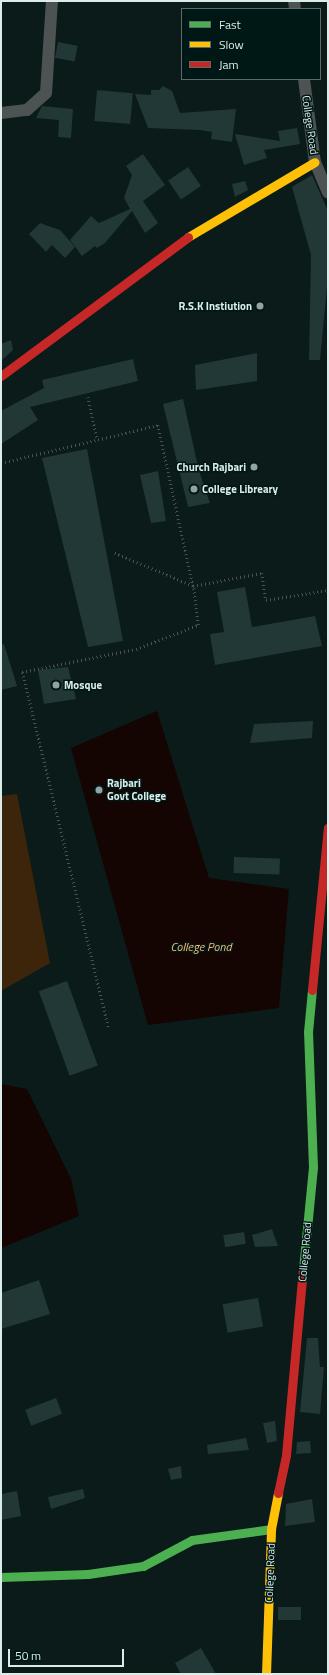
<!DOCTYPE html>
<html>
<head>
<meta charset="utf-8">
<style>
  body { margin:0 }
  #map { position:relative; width:329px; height:1675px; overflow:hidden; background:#0a1b19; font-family:"Titillium Web",sans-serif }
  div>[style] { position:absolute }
  .green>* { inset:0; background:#3c250b }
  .water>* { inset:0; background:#140402 }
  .building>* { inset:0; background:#213836; transform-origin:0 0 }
  .path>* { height:2.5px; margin-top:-1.25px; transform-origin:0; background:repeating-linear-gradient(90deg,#4b5251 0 1px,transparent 0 4px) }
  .street>* { height:12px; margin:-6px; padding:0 6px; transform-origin:6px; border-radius:6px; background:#4c5352 }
  .fast>* { height:9px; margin:-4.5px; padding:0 4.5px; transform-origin:4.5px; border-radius:4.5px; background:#4caf50 }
  .slow>* { height:9px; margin:-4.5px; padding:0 4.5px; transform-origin:4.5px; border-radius:4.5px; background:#ffc107 }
  .jam>* { height:9px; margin:-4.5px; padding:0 4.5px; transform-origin:4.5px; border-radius:4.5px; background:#c62828 }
  .dots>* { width:11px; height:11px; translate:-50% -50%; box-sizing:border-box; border:2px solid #001815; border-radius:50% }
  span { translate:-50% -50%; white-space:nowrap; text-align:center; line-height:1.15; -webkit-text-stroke:3px #001815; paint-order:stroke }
  .street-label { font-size:11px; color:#dbece9 }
  .poi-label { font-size:11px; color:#dbece9; font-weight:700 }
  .right { translate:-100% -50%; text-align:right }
  .left { translate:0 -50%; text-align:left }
  .water-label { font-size:12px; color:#ffb571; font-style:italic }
  .frame { position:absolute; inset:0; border:2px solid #dbece9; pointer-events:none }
  .legend { position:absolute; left:181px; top:8px; width:140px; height:72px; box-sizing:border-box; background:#001815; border:1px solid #586d6a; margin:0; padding:5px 7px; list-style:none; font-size:12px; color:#dbece9 }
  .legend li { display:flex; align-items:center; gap:8px; height:20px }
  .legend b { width:20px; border:1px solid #586d6a }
  .scale { position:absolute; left:8px; top:1649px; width:116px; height:18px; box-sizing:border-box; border:2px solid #dbece9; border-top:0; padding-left:5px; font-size:12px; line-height:14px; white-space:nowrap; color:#dbece9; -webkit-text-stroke:3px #001815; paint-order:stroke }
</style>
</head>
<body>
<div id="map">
  <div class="green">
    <div style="clip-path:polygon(17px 794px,50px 963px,1px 991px,1px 796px)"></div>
  </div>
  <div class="water">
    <div style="clip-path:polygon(157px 711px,209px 878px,289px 889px,279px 1008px,148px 1025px,71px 748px)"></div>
    <div style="clip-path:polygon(1px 1084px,27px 1089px,71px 1179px,79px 1216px,1px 1248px)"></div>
  </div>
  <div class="building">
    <div style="left:58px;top:42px;width:20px;height:16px;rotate:11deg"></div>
    <div style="clip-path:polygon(163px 86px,172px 91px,180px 113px,236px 109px,232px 142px,211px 139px,212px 132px,200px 130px,148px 128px,135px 94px,151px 95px,151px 90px,159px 90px)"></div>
    <div style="left:97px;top:90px;width:36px;height:31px;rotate:5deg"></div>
    <div style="clip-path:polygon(42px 106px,73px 109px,71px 138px,58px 137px,59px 120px,36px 118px)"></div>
    <div style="clip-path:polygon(297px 128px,300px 144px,264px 150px,267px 158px,244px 165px,235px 134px,280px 141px,278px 131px)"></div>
    <div style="clip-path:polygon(143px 154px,165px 185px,143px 201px,158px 223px,145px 233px,132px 211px,105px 243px,97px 248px,95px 246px,82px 256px,70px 240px,91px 216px,99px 223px,130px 209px,124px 198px,132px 175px,126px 166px)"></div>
    <div style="left:188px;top:167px;width:23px;height:24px;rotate:56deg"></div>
    <div style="clip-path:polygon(312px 175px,328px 211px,328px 277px,320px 360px,309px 360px,311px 255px,292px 187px)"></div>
    <div style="clip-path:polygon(245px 181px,248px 190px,235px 197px,232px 184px)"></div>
    <div style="clip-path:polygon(40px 223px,60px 230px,75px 247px,65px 258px,52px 245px,46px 252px,29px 234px)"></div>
    <div style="clip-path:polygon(11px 340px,13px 350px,1px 361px,1px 344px)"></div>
    <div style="clip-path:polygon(257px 353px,257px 381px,196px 390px,195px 365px)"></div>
    <div style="clip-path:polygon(133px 359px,138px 381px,30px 407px,38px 420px,1px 444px,1px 411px,44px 388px,42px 380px)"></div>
    <div style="clip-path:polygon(183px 399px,199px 471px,210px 503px,188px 507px,163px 404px)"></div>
    <div style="clip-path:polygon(87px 449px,123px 641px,88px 647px,42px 458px)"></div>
    <div style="clip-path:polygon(158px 471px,166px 521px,151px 523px,140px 475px)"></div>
    <div style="clip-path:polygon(245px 587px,252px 627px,315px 616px,322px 646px,215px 665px,210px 634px,224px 632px,217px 592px)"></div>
    <div style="clip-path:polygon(4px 644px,17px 686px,1px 690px,1px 645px)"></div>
    <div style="clip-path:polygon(68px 667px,76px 699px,44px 704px,38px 670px)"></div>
    <div style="clip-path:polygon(313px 721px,312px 738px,250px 743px,254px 724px)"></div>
    <div style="left:234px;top:857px;width:46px;height:16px;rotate:2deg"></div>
    <div style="left:67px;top:981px;width:90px;height:30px;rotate:70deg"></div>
    <div style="clip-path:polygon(272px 1229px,278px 1246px,255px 1247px,252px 1235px)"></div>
    <div style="left:244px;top:1232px;width:12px;height:21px;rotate:81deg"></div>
    <div style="clip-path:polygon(39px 1280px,50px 1314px,1px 1329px,1px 1293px)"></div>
    <div style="left:258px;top:1298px;width:29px;height:36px;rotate:80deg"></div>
    <div style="clip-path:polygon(307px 1338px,318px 1338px,320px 1367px,324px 1367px,320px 1414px,300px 1412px)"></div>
    <div style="left:56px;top:1398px;width:17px;height:33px;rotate:69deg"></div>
    <div style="clip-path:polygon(275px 1421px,277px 1441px,267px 1443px,263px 1423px)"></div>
    <div style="clip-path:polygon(246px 1438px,249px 1450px,208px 1454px,207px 1445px)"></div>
    <div style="clip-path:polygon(310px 1441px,311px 1453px,296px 1454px,297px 1442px)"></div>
    <div style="clip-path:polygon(181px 1466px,182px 1478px,171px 1480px,168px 1469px)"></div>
    <div style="clip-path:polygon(83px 1489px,85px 1498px,51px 1509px,48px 1497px)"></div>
    <div style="clip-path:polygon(17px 1491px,21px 1516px,1px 1520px,1px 1494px)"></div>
    <div style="clip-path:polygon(312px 1499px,315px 1522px,285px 1526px,286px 1504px)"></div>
    <div style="left:278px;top:1607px;width:23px;height:13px"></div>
    <div style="clip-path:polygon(201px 1648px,216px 1674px,181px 1674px,175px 1663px)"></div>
  </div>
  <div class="path">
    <div style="left:88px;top:397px;width:42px;rotate:77.6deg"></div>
    <div style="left:1px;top:463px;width:162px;rotate:-13.6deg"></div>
    <div style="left:158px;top:425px;width:165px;rotate:77.7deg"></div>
    <div style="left:193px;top:586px;width:70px;rotate:-10.7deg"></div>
    <div style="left:262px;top:573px;width:27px;rotate:82deg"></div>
    <div style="left:266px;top:600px;width:63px;rotate:-9.2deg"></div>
    <div style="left:108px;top:1027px;width:365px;rotate:-103.6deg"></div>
    <div style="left:22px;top:672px;width:116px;rotate:-11.4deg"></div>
    <div style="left:136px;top:649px;width:66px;rotate:-21.2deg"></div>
    <div style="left:198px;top:625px;width:39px;rotate:-97deg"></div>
    <div style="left:193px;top:586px;width:86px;rotate:-157.3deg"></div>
  </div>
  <div class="street">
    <div style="left:294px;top:1px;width:8px;rotate:83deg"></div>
    <div style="left:304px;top:79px;width:84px;rotate:82.5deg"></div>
    <div style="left:315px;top:162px;width:33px;rotate:67deg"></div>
    <div style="left:1px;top:113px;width:26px;rotate:-7deg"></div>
    <div style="left:27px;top:110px;width:25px;rotate:-42deg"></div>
    <div style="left:46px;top:93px;width:92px;rotate:-86.3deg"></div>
  </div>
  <div class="fast">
    <div style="left:303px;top:1269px;width:102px;rotate:-84.4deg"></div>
    <div style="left:313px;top:1167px;width:135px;rotate:-92.1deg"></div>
    <div style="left:308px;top:1032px;width:42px;rotate:-84.6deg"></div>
    <div style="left:1px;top:1577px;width:87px;rotate:-2deg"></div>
    <div style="left:88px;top:1574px;width:56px;rotate:-8.3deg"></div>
    <div style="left:143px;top:1566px;width:55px;rotate:-28deg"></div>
    <div style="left:192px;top:1540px;width:80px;rotate:-7.9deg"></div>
  </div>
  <div class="slow">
    <div style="left:188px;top:237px;width:147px;rotate:-30.6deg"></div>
    <div style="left:266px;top:1674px;width:145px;rotate:-88deg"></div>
    <div style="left:271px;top:1529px;width:37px;rotate:-79deg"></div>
  </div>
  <div class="jam">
    <div style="left:1px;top:376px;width:233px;rotate:-36.6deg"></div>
    <div style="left:312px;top:990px;width:163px;rotate:-84.4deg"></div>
    <div style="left:278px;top:1493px;width:39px;rotate:-78deg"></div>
    <div style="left:286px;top:1455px;width:187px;rotate:-84.8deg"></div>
  </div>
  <div class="dots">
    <div style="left:260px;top:306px;background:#92a3a0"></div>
    <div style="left:254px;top:467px;background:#92a3a0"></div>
    <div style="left:194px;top:489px;background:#92a3a0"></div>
    <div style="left:56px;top:685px;background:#92a3a0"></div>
    <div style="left:99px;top:790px;background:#92a3a0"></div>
  </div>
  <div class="street-label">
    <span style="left:310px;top:125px;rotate:82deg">College Road</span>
    <span style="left:305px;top:1252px;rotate:-85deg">College Road</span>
    <span style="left:270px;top:1573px;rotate:-88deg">College Road</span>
  </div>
  <div class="poi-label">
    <span class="right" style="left:252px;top:306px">R.S.K Instiution</span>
    <span class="right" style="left:246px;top:467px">Church Rajbari</span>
    <span class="left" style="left:202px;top:489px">College Libreary</span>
    <span class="left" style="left:64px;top:685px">Mosque</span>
    <span class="left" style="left:107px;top:790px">Rajbari<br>Govt College</span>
  </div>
  <div class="water-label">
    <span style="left:201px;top:947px">College Pond</span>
  </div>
  <div class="frame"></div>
  <ul class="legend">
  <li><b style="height:5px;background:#4caf50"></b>Fast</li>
  <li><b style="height:5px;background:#ffc107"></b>Slow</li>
  <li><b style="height:5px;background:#c62828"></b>Jam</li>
  </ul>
  <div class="scale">50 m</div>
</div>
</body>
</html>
